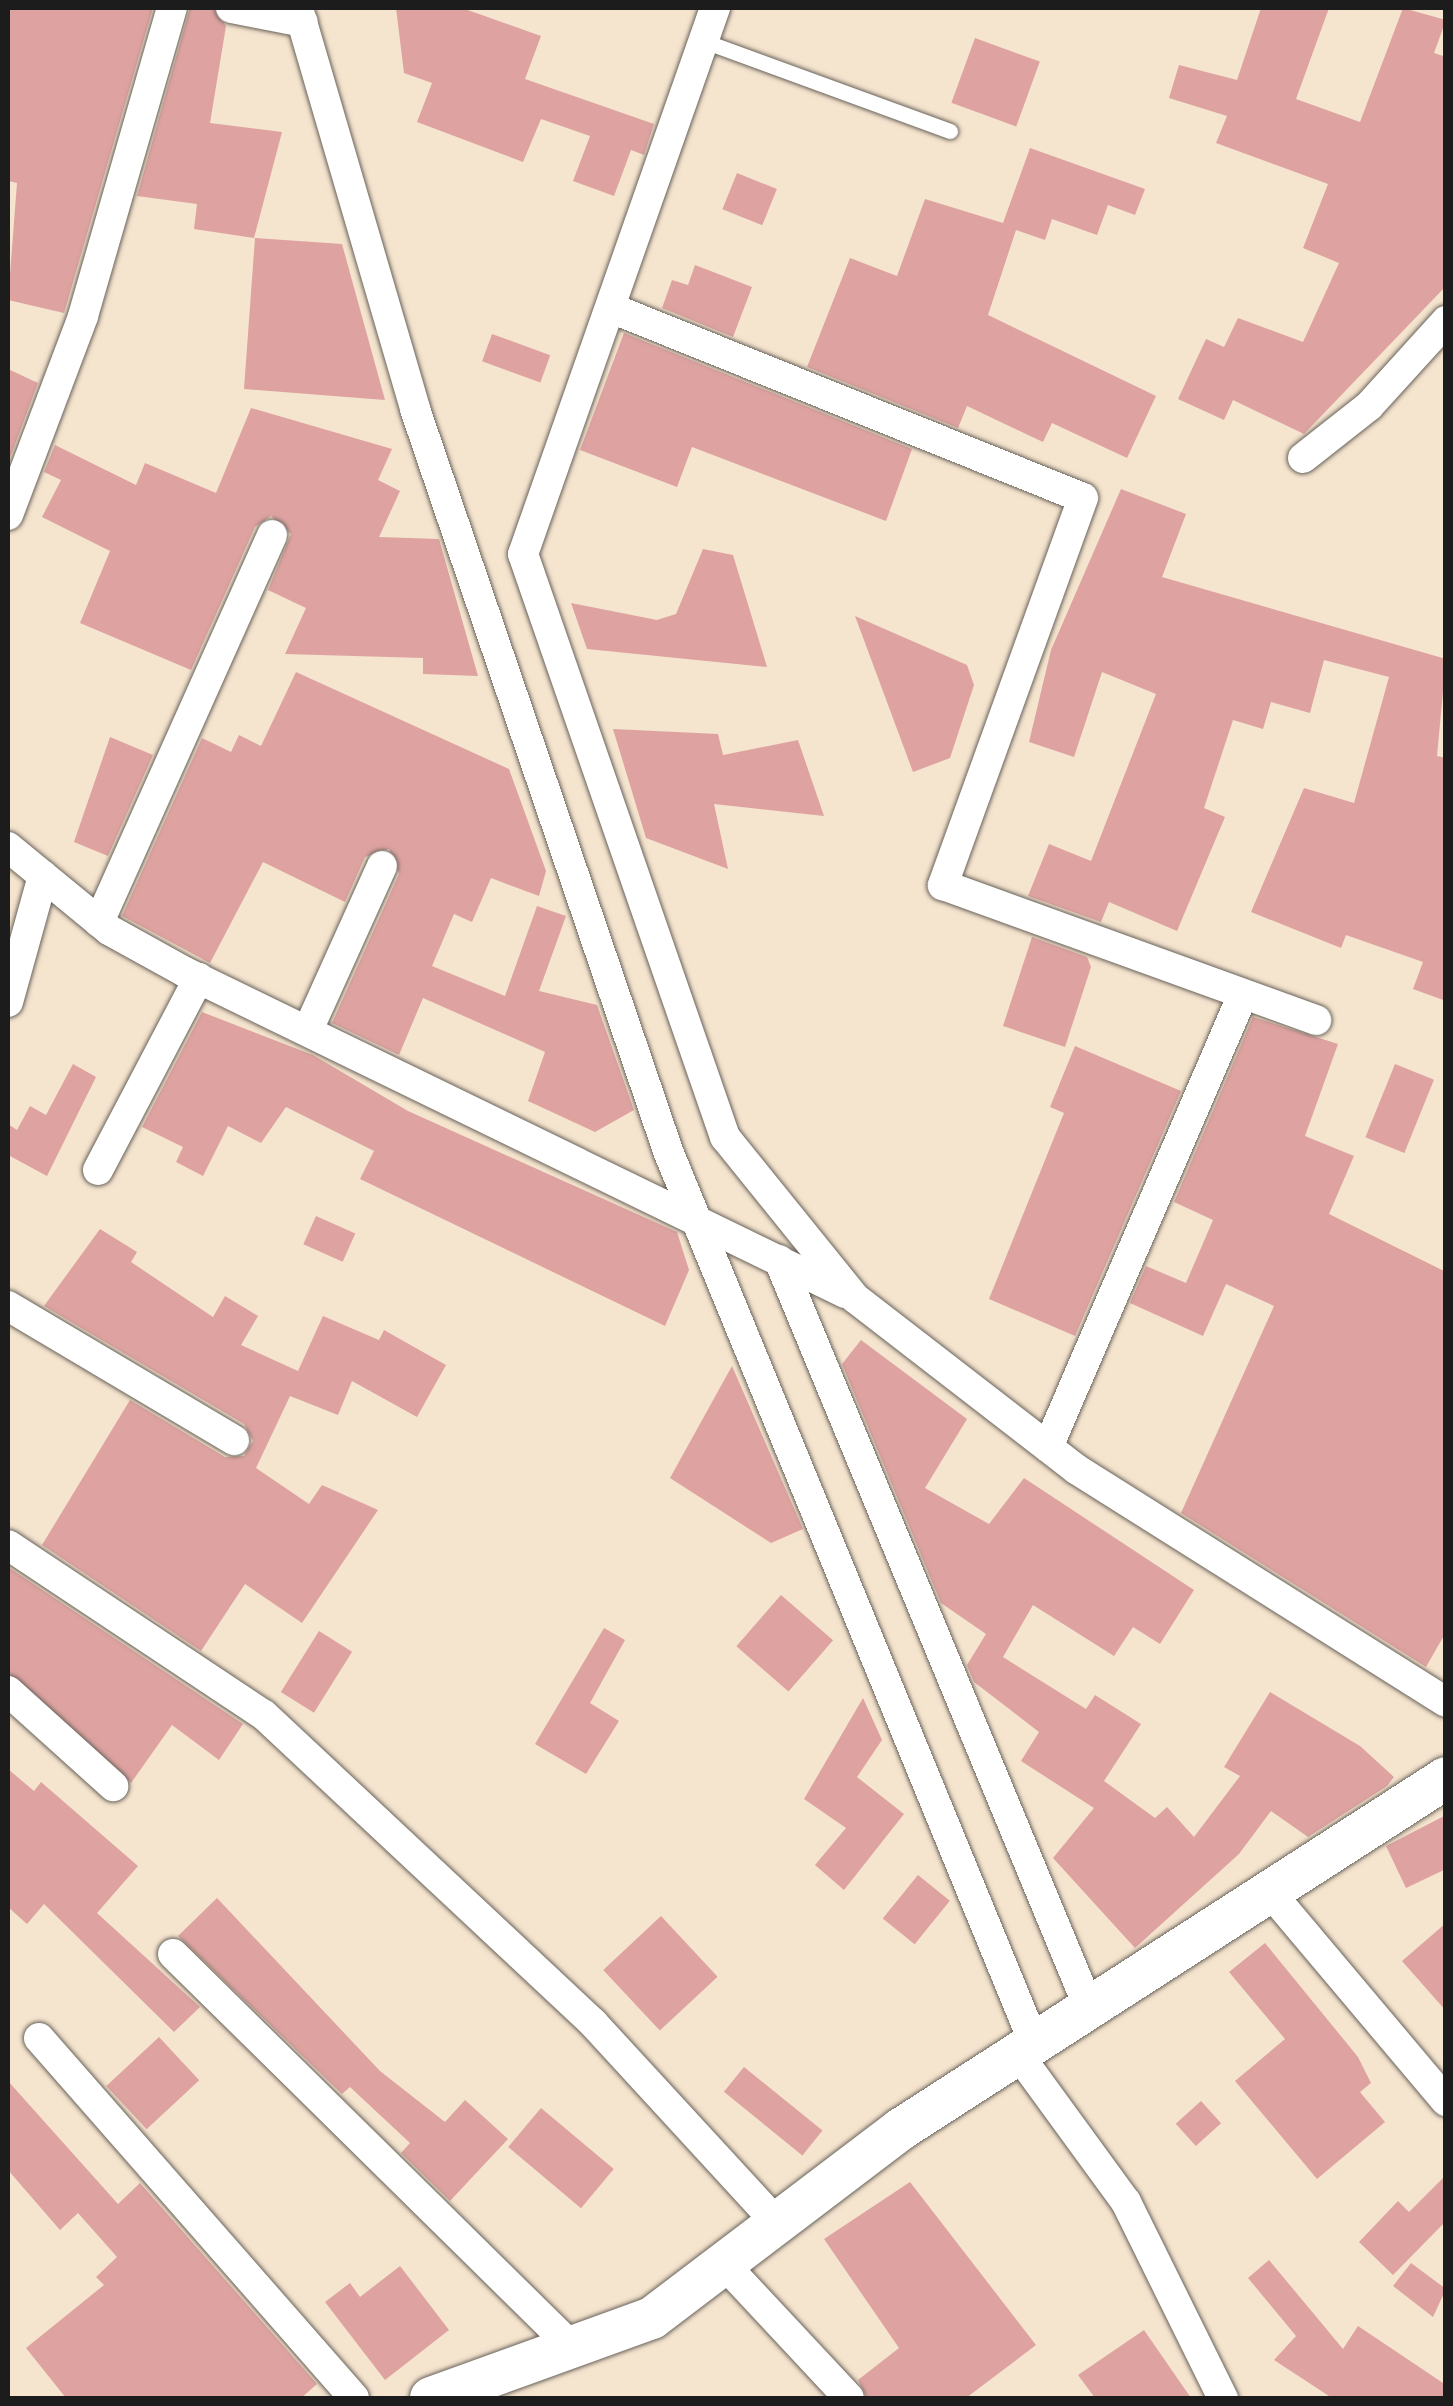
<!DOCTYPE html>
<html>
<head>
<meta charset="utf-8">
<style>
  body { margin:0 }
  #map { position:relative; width:1453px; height:2406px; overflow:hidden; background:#f5e4ce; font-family:"IM FELL Great Primer",serif }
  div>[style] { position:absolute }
  .building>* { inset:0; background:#dea3a1; transform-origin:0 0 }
  .roads { filter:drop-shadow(0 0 2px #68625a) drop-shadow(0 0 2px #68625a) }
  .lane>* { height:15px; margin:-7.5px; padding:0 7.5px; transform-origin:7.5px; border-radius:7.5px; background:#fff }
  .street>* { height:30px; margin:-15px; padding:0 15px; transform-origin:15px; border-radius:15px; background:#fff }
  .secondary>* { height:42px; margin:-21px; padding:0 21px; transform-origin:21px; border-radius:21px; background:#fff }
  span { translate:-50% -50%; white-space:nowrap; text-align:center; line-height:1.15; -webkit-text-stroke:8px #f7f3e8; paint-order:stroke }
  .frame { position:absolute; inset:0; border:10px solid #1c1c1c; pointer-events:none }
</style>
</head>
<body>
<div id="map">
  <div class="building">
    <div style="clip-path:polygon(8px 8px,153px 8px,64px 313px,8px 300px,17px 183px,8px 181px)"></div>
    <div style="clip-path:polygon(190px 8px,213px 8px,226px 26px,210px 123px,282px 132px,254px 238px,194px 229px,197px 204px,137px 196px)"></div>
    <div style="clip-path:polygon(396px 8px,462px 8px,541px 36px,525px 79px,654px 124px,644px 155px,631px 150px,614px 196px,573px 181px,590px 136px,541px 119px,523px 162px,417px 122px,432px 83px,404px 73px)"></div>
    <div style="clip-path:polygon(1261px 8px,1329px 8px,1296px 99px,1360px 122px,1403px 8px,1446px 20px,1434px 53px,1446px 57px,1446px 286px,1304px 434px,1233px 400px,1224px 420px,1178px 399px,1206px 339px,1224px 347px,1238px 318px,1303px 342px,1339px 263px,1303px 248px,1328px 184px,1216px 143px,1227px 116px,1169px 98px,1179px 65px,1237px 80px)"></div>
    <div style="left:975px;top:38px;width:69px;height:69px;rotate:20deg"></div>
    <div style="clip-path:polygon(1030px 148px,1145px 189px,1135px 215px,1108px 205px,1097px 235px,1052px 219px,1045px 240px,1016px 230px,988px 315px,1156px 396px,1127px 458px,1052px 423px,1043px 442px,967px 406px,958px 428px,807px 367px,850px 258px,897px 276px,925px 199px,1003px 223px)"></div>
    <div style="left:737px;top:173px;width:43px;height:39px;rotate:22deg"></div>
    <div style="clip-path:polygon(255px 238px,342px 244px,385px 400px,244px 389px)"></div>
    <div style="clip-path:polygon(695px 265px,752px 287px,733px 337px,662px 308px,672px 280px,688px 285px)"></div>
    <div style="clip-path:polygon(624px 333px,912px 449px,886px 521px,692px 447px,677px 487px,580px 450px)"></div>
    <div style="left:492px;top:334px;width:62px;height:29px;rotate:20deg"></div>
    <div style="clip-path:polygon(8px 369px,38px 383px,8px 463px)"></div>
    <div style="clip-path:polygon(251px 408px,392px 449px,378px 480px,400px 491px,379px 537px,439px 539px,478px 676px,423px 674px,423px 658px,285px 654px,306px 608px,268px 590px,291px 534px,271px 516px,255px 527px,191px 670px,80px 623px,110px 551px,42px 517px,61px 480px,44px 472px,55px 445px,136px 485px,145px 463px,216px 493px)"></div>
    <div style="clip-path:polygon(1121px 489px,1186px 514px,1162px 577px,1446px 659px,1437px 756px,1446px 758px,1446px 1001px,1413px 989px,1423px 962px,1346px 935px,1341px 948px,1251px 912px,1304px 788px,1354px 803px,1389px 677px,1324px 660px,1310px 713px,1271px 702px,1263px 729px,1233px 720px,1204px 808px,1225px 817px,1177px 931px,1109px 902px,1101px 922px,1028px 896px,1049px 844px,1091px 861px,1156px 694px,1102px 672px,1074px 757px,1029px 742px,1051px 650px)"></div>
    <div style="clip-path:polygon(703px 549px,733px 555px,767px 667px,587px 649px,571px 603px,657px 620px,676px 614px)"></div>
    <div style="clip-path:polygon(855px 616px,967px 665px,974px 685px,950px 758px,913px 772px)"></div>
    <div style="clip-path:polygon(296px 672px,509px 769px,546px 871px,539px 896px,491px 878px,472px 922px,454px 914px,432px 966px,505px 996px,537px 906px,566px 916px,539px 991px,597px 1005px,634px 1110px,595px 1132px,528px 1101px,545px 1052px,423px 998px,399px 1055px,332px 1023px,399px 874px,389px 849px,365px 857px,345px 902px,263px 862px,210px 963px,122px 916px,202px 738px,231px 752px,239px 735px,261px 746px)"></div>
    <div style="clip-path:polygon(613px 729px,718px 734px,723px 755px,798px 740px,824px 816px,714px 804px,728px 869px,646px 838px)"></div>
    <div style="clip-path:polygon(110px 737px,153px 755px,108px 856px,74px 842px)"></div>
    <div style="clip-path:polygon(1032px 937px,1087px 957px,1091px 967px,1065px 1047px,1003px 1026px)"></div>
    <div style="clip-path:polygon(202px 1012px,313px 1055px,408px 1111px,677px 1232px,689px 1270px,665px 1326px,360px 1179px,374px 1151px,286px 1107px,261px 1143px,228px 1126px,203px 1176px,176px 1162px,183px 1147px,142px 1127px)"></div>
    <div style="clip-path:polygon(1253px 1017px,1338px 1044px,1305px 1136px,1354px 1156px,1329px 1214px,1446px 1272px,1446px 1632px,1426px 1667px,1181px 1513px,1274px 1306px,1226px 1284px,1203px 1336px,1130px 1303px,1146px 1266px,1186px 1283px,1213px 1220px,1174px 1202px)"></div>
    <div style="clip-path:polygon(1075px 1046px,1181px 1091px,1075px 1336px,989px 1299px,1064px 1113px,1050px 1107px)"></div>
    <div style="clip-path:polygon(73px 1064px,96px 1077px,47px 1176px,8px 1155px,8px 1124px,17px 1130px,30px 1106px,46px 1115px)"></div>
    <div style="left:1395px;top:1064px;width:42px;height:79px;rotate:22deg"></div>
    <div style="left:316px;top:1216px;width:43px;height:31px;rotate:24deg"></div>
    <div style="clip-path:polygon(100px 1229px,137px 1252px,131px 1262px,213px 1317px,225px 1296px,258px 1316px,241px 1345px,298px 1371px,323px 1316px,379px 1340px,384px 1330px,446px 1365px,417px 1417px,352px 1381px,338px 1415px,290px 1396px,256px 1468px,309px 1504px,322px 1485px,378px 1510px,302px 1623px,245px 1584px,201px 1651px,42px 1545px,130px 1400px,225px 1457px,244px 1456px,253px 1441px,244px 1424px,44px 1306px)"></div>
    <div style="clip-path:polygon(861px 1340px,967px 1419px,925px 1488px,989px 1524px,1024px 1478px,1194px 1590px,1160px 1644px,1133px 1627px,1114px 1656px,1033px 1605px,1003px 1657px,1086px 1709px,1095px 1695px,1141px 1724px,1104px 1781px,1155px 1818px,1167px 1807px,1194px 1837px,1240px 1776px,1224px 1767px,1270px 1692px,1360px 1746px,1394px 1777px,1387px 1786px,1308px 1837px,1271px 1811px,1239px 1854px,1135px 1948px,1053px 1858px,1094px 1808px,1021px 1761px,1039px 1732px,974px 1682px,967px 1665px,986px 1634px,941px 1603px,842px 1364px)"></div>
    <div style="clip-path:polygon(732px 1366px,803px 1529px,771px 1543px,670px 1478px)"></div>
    <div style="clip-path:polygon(8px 1567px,243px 1724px,219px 1760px,172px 1725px,131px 1783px,8px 1673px)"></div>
    <div style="left:781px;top:1595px;width:69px;height:68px;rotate:41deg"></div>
    <div style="clip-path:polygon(604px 1628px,625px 1640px,590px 1703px,619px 1721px,586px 1774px,535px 1744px)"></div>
    <div style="left:319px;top:1631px;width:39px;height:72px;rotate:32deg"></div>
    <div style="clip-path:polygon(863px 1698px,882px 1740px,857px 1777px,904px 1814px,844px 1890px,815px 1865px,846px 1828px,804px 1799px)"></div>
    <div style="clip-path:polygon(8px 1769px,34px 1791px,41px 1782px,138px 1866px,97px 1913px,200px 2007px,174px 2032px,44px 1904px,27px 1924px,8px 1907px)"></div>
    <div style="clip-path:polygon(1446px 1815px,1446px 1869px,1406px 1888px,1386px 1846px)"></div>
    <div style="left:918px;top:1875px;width:41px;height:56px;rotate:39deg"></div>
    <div style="clip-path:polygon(217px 1898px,380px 2071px,445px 2122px,465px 2100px,508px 2139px,450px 2201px,401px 2153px,410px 2143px,350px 2087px,342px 2094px,178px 1936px)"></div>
    <div style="left:661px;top:1916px;width:83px;height:79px;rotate:47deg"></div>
    <div style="clip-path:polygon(1446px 1923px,1446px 2011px,1402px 1961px)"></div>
    <div style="clip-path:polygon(1265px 1943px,1358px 2057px,1371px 2083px,1360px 2092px,1385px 2122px,1317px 2179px,1235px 2081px,1285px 2039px,1229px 1972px)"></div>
    <div style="left:159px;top:2037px;width:59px;height:72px;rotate:47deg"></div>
    <div style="left:744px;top:2067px;width:101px;height:32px;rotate:39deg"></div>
    <div style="clip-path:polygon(8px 2081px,118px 2204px,140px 2183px,317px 2384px,301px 2398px,66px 2398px,26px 2348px,104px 2285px,96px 2277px,117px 2257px,78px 2213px,60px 2230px,8px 2170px)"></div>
    <div style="left:1201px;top:2101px;width:30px;height:34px;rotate:48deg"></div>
    <div style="left:541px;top:2108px;width:95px;height:51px;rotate:40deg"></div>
    <div style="clip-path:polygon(1446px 2175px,1446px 2221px,1393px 2275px,1359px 2242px,1398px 2201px,1409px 2212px)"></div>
    <div style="clip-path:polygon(910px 2182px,1036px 2345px,966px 2398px,867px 2398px,858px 2380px,899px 2348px,824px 2239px)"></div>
    <div style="clip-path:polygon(1269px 2260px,1343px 2349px,1358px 2326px,1446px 2385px,1446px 2398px,1332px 2398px,1274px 2360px,1296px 2336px,1248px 2278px)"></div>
    <div style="clip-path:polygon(1411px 2263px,1446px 2289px,1433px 2317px,1393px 2286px)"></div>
    <div style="clip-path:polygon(400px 2266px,449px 2330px,385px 2380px,325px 2302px,350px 2283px,360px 2297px)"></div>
    <div style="clip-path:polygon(1144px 2330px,1191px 2398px,1095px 2398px,1078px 2375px)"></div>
  </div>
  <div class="roads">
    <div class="lane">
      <div style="left:704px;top:41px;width:262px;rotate:20.1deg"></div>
    </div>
    <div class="street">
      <div style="left:231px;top:8px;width:73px;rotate:11deg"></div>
      <div style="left:298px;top:8px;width:418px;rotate:73.7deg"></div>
      <div style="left:415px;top:409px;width:784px;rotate:71.17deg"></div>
      <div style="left:668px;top:1151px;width:964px;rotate:67.69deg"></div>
      <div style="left:715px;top:8px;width:579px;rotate:109.37deg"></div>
      <div style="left:523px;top:554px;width:617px;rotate:70.89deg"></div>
      <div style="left:725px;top:1137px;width:207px;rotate:51.1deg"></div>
      <div style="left:855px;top:1298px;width:279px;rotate:37.7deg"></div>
      <div style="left:1076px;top:1469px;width:437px;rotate:32.2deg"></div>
      <div style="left:616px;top:310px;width:503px;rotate:21.93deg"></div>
      <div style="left:1083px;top:498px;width:412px;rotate:109.9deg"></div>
      <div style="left:943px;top:885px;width:397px;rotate:19.9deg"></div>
      <div style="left:1303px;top:458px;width:84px;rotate:-38.2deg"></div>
      <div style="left:1369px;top:406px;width:115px;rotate:-47.8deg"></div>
      <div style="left:8px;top:515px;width:213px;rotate:-69.3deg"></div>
      <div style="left:83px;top:316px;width:321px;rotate:-73.9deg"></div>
      <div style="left:8px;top:847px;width:131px;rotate:39.4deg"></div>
      <div style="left:109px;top:930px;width:87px;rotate:28.9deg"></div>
      <div style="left:185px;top:972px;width:734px;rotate:25.94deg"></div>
      <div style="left:99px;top:922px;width:424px;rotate:-65.9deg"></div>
      <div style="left:8px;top:1002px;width:131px;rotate:-74.5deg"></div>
      <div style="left:308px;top:1030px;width:180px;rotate:-65.7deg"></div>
      <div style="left:98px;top:1170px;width:217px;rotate:-62.3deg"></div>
      <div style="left:779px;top:1260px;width:810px;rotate:67.49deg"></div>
      <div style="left:8px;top:1306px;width:263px;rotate:30.7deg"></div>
      <div style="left:1048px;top:1447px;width:493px;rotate:-66.7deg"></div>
      <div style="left:8px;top:1545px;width:307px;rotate:33.6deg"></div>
      <div style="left:264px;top:1715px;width:451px;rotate:43.1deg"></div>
      <div style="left:593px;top:2023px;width:272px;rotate:47.4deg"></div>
      <div style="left:8px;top:1691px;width:142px;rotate:42.1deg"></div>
      <div style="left:1269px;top:1891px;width:275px;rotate:49.9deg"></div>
      <div style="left:173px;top:1954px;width:560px;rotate:44.57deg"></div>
      <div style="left:39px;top:2038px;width:478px;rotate:48.8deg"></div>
      <div style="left:1018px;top:2054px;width:183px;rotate:53.9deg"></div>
      <div style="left:1126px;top:2202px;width:219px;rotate:63.7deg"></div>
      <div style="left:724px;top:2264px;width:183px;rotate:47deg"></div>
    </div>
    <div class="secondary">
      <div style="left:431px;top:2398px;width:235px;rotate:-19.9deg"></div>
      <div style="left:652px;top:2318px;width:313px;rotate:-37.2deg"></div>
      <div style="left:901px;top:2129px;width:648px;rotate:-32.78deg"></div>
    </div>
  </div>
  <div class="frame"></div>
</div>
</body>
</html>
